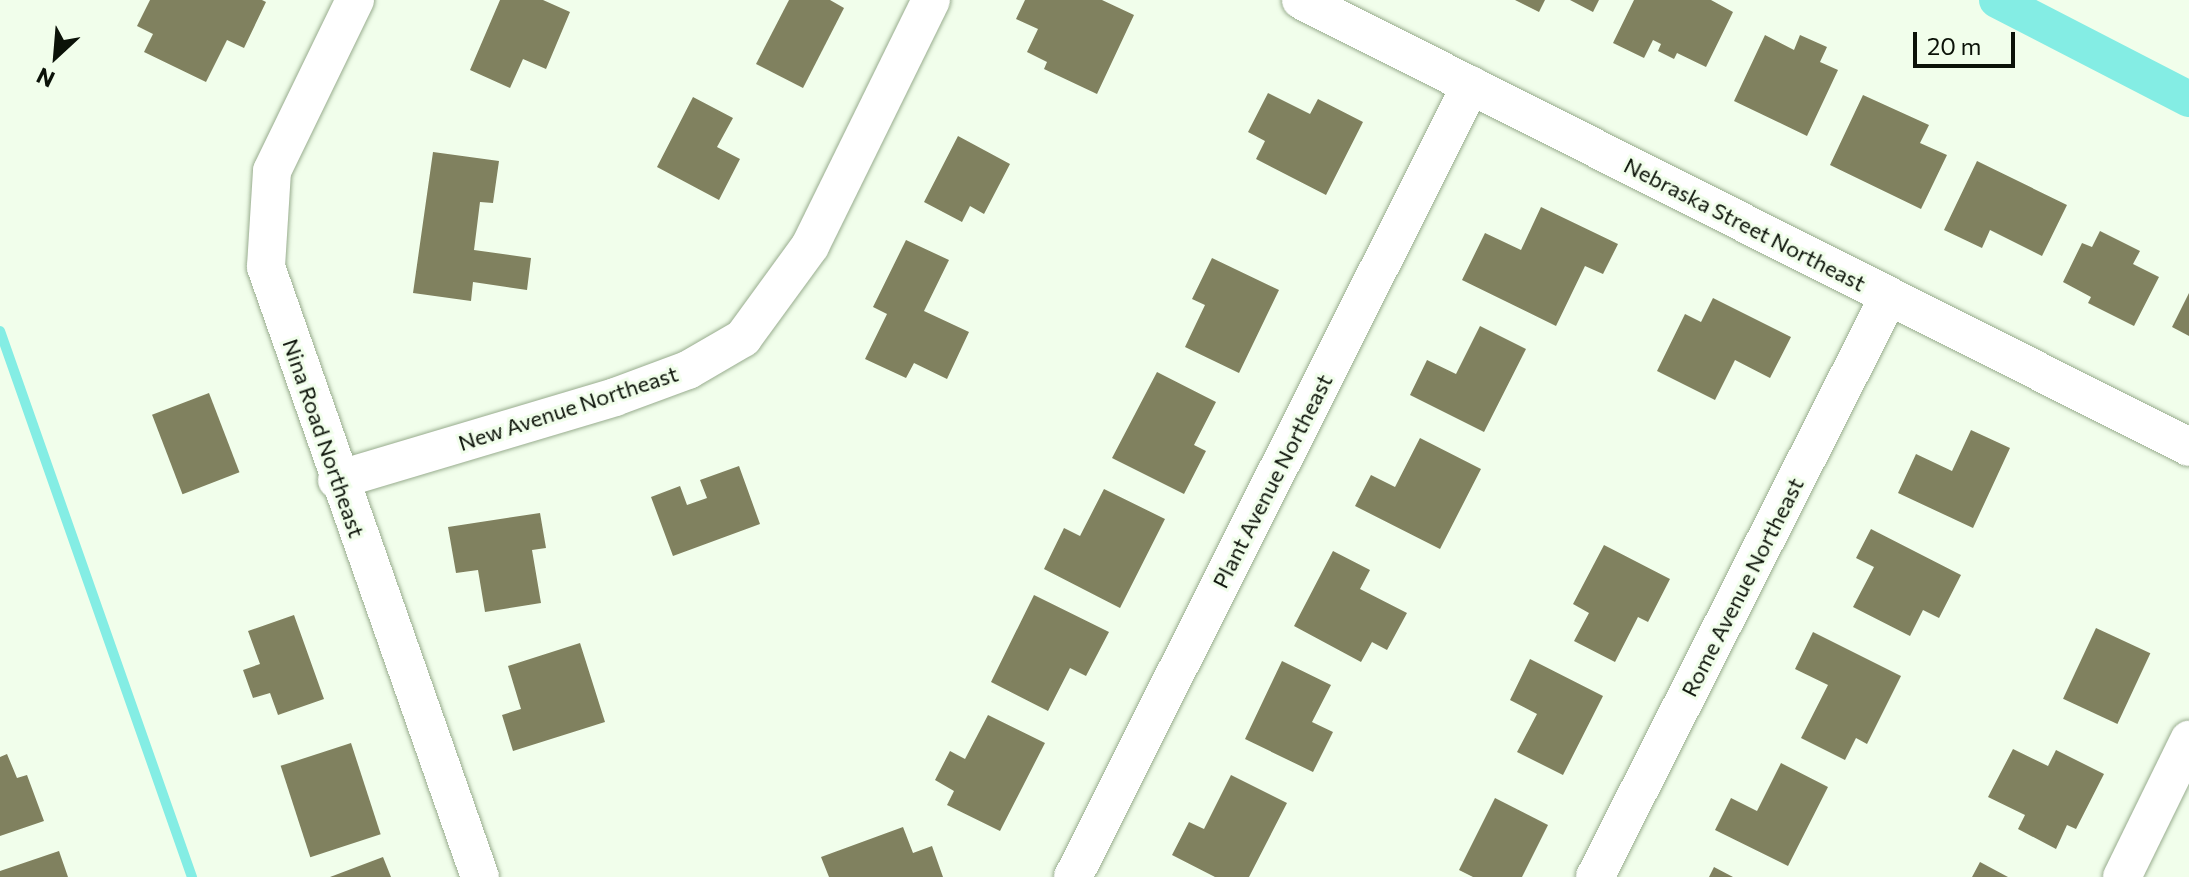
<!DOCTYPE html>
<html>
<head>
<meta charset="utf-8">
<style>
  body { margin:0 }
  #map { position:relative; width:2189px; height:877px; overflow:hidden; background:#f1feeb; font-family:Commissioner,sans-serif }
  div>[style] { position:absolute }
  .stream>* { height:10px; margin:-5px; padding:0 5px; transform-origin:5px; border-radius:5px; background:#84ede4 }
  .canal>* { height:36px; margin:-18px; padding:0 18px; transform-origin:18px; border-radius:18px; background:#84ede4 }
  .building>* { inset:0; background:#80815f; transform-origin:0 0 }
  .roads { filter:drop-shadow(0 0 2px #98ac8e) drop-shadow(0 0 2px #98ac8e) }
  .street>* { height:38px; margin:-19px; padding:0 19px; transform-origin:19px; border-radius:19px; background:#fff }
  span { translate:-50% -50%; white-space:nowrap; text-align:center; line-height:1.15; -webkit-text-stroke:6px #f1feeb; paint-order:stroke }
  .street-label { font-size:22px; color:#0b1208 }
  .north { position:absolute; left:16px; top:16px; width:80px; height:80px; -webkit-text-stroke:6px #f1feeb; paint-order:stroke; rotate:206deg; font-size:22px; font-weight:700; line-height:32px; text-align:center; color:#0b1208 }
  .north::after { content:''; display:block; margin:auto; width:28px; height:36px; background:#0b1208; clip-path:polygon(50% 0,100% 100%,50% 72%,0 100%) }
  .scale { position:absolute; left:1913px; top:32px; width:102px; height:36px; box-sizing:border-box; border:4px solid #0b1208; border-top:0; padding-left:10px; font-size:24px; line-height:28px; white-space:nowrap; color:#0b1208; -webkit-text-stroke:6px #f1feeb; paint-order:stroke }
</style>
</head>
<body>
<div id="map">
  <div class="stream">
    <div style="left:0;top:331px;width:579px;rotate:70.63deg"></div>
  </div>
  <div class="canal">
    <div style="left:1997px;top:0;width:216px;rotate:27.3deg"></div>
  </div>
  <div class="building">
    <div style="clip-path:polygon(150px 0,262px 0,266px 2px,244px 48px,227px 40px,206px 82px,144px 52px,153px 34px,137px 26px)"></div>
    <div style="clip-path:polygon(500px 0,543px 0,570px 12px,546px 69px,523px 59px,510px 88px,470px 70px)"></div>
    <div style="clip-path:polygon(789px 0,830px 0,844px 8px,803px 88px,756px 64px)"></div>
    <div style="clip-path:polygon(1025px 0,1102px 0,1134px 15px,1097px 94px,1044px 69px,1047px 62px,1027px 52px,1038px 29px,1016px 19px)"></div>
    <div style="clip-path:polygon(1515px 0,1545px 0,1539px 12px)"></div>
    <div style="clip-path:polygon(1570px 0,1599px 0,1593px 12px)"></div>
    <div style="clip-path:polygon(1634px 0,1711px 0,1733px 12px,1706px 67px,1677px 53px,1674px 59px,1658px 51px,1661px 44px,1653px 40px,1644px 58px,1613px 43px)"></div>
    <div style="clip-path:polygon(1765px 35px,1794px 50px,1800px 35px,1827px 47px,1820px 62px,1838px 70px,1807px 136px,1734px 101px)"></div>
    <div style="clip-path:polygon(1268px 93px,1310px 114px,1318px 99px,1363px 122px,1326px 195px,1256px 159px,1265px 141px,1248px 132px)"></div>
    <div style="clip-path:polygon(1863px 95px,1929px 125px,1920px 143px,1947px 155px,1921px 209px,1830px 165px)"></div>
    <div style="clip-path:polygon(693px 97px,733px 118px,717px 147px,740px 159px,719px 200px,657px 167px)"></div>
    <div style="clip-path:polygon(958px 136px,1010px 164px,984px 214px,970px 206px,962px 222px,924px 202px)"></div>
    <div style="clip-path:polygon(433px 152px,499px 161px,493px 203px,480px 202px,474px 250px,531px 258px,527px 290px,473px 282px,471px 301px,413px 293px)"></div>
    <div style="clip-path:polygon(1977px 161px,2067px 205px,2042px 256px,1990px 230px,1982px 248px,1944px 230px)"></div>
    <div style="clip-path:polygon(1541px 207px,1618px 244px,1603px 274px,1585px 266px,1556px 326px,1462px 280px,1485px 233px,1521px 250px)"></div>
    <div style="clip-path:polygon(2100px 231px,2140px 251px,2133px 264px,2159px 277px,2134px 326px,2088px 303px,2091px 297px,2063px 282px,2082px 243px,2092px 247px)"></div>
    <div style="clip-path:polygon(906px 240px,949px 260px,924px 311px,969px 332px,947px 379px,914px 363px,906px 378px,865px 359px,887px 314px,873px 307px)"></div>
    <div style="clip-path:polygon(1212px 258px,1279px 290px,1239px 373px,1185px 347px,1205px 305px,1192px 299px)"></div>
    <div style="clip-path:polygon(2189px 293px,2189px 336px,2172px 327px)"></div>
    <div style="clip-path:polygon(1713px 298px,1791px 337px,1770px 378px,1735px 360px,1715px 400px,1657px 371px,1685px 314px,1701px 322px)"></div>
    <div style="clip-path:polygon(1480px 326px,1526px 349px,1484px 432px,1410px 395px,1427px 360px,1456px 374px)"></div>
    <div style="clip-path:polygon(1157px 372px,1216px 402px,1194px 445px,1206px 451px,1184px 494px,1112px 458px)"></div>
    <div style="left:209px;top:393px;width:85px;height:61px;rotate:69deg"></div>
    <div style="clip-path:polygon(1971px 430px,2010px 448px,1973px 528px,1898px 493px,1916px 454px,1952px 471px)"></div>
    <div style="clip-path:polygon(1420px 438px,1481px 469px,1440px 549px,1355px 506px,1371px 475px,1395px 487px)"></div>
    <div style="clip-path:polygon(739px 466px,760px 524px,673px 556px,651px 497px,680px 486px,687px 505px,707px 498px,700px 480px)"></div>
    <div style="clip-path:polygon(1104px 489px,1165px 519px,1120px 608px,1044px 569px,1064px 528px,1080px 536px)"></div>
    <div style="clip-path:polygon(540px 513px,546px 548px,532px 550px,541px 603px,485px 612px,478px 570px,456px 573px,448px 527px)"></div>
    <div style="clip-path:polygon(1871px 529px,1961px 575px,1939px 618px,1923px 610px,1910px 636px,1853px 607px,1874px 567px,1856px 558px)"></div>
    <div style="clip-path:polygon(1604px 545px,1670px 579px,1648px 622px,1638px 617px,1615px 662px,1574px 641px,1589px 613px,1573px 604px)"></div>
    <div style="clip-path:polygon(1333px 551px,1370px 570px,1360px 589px,1407px 613px,1387px 650px,1372px 642px,1361px 662px,1294px 626px)"></div>
    <div style="clip-path:polygon(1034px 595px,1109px 632px,1086px 676px,1070px 668px,1048px 711px,991px 682px)"></div>
    <div style="clip-path:polygon(294px 615px,324px 699px,278px 715px,270px 693px,253px 698px,243px 670px,260px 664px,248px 631px)"></div>
    <div style="left:2096px;top:628px;width:60px;height:78px;rotate:25deg"></div>
    <div style="clip-path:polygon(1813px 632px,1901px 676px,1867px 744px,1856px 738px,1845px 760px,1801px 738px,1828px 685px,1795px 669px)"></div>
    <div style="clip-path:polygon(580px 643px,605px 722px,513px 751px,502px 715px,521px 709px,508px 666px)"></div>
    <div style="clip-path:polygon(1530px 659px,1603px 696px,1563px 775px,1517px 752px,1537px 714px,1510px 700px)"></div>
    <div style="clip-path:polygon(1282px 661px,1331px 685px,1312px 722px,1333px 732px,1313px 772px,1245px 739px)"></div>
    <div style="clip-path:polygon(988px 715px,1045px 743px,1000px 831px,947px 805px,954px 791px,935px 780px,950px 751px,965px 759px)"></div>
    <div style="left:351px;top:743px;width:96px;height:74px;rotate:72deg"></div>
    <div style="clip-path:polygon(2013px 749px,2048px 766px,2056px 750px,2104px 774px,2076px 829px,2067px 825px,2056px 849px,2018px 829px,2025px 815px,1988px 797px)"></div>
    <div style="clip-path:polygon(7px 754px,17px 778px,27px 775px,44px 821px,0 836px,0 757px)"></div>
    <div style="clip-path:polygon(1781px 763px,1828px 787px,1788px 866px,1715px 830px,1731px 798px,1757px 811px)"></div>
    <div style="clip-path:polygon(1231px 775px,1287px 803px,1249px 877px,1215px 877px,1172px 855px,1189px 822px,1204px 829px)"></div>
    <div style="clip-path:polygon(1495px 798px,1548px 825px,1522px 877px,1473px 877px,1459px 870px)"></div>
    <div style="clip-path:polygon(903px 827px,913px 853px,932px 846px,943px 877px,829px 877px,821px 857px)"></div>
    <div style="clip-path:polygon(59px 851px,68px 877px,0 877px,0 871px)"></div>
    <div style="clip-path:polygon(383px 857px,391px 877px,330px 877px)"></div>
    <div style="clip-path:polygon(1980px 862px,2008px 877px,1972px 877px)"></div>
    <div style="clip-path:polygon(1714px 867px,1733px 877px,1709px 877px)"></div>
  </div>
  <div class="roads">
    <div class="street">
      <div style="left:355px;top:0;width:190px;rotate:115.9deg"></div>
      <div style="left:272px;top:171px;width:96px;rotate:93.6deg"></div>
      <div style="left:266px;top:267px;width:646px;rotate:70.67deg"></div>
      <div style="left:1301px;top:0;width:994px;rotate:26.72deg"></div>
      <div style="left:337px;top:480px;width:290px;rotate:-16.6deg"></div>
      <div style="left:615px;top:397px;width:78px;rotate:-20.3deg"></div>
      <div style="left:688px;top:370px;width:64px;rotate:-30.2deg"></div>
      <div style="left:743px;top:338px;width:114px;rotate:-53.9deg"></div>
      <div style="left:810px;top:246px;width:274px;rotate:-63.8deg"></div>
      <div style="left:1073px;top:877px;width:886px;rotate:-63.32deg"></div>
      <div style="left:1595px;top:877px;width:651px;rotate:-63.16deg"></div>
      <div style="left:2122px;top:877px;width:153px;rotate:-63.9deg"></div>
    </div>
  </div>
  <div class="street-label">
    <span style="left:1745px;top:224px;rotate:27deg">Nebraska Street Northeast</span>
    <span style="left:568px;top:408px;rotate:-18deg">New Avenue Northeast</span>
    <span style="left:324px;top:438px;rotate:71deg">Nina Road Northeast</span>
    <span style="left:1272px;top:481px;rotate:-63deg">Plant Avenue Northeast</span>
    <span style="left:1742px;top:587px;rotate:-63deg">Rome Avenue Northeast</span>
  </div>
  <div class="north">N</div>
  <div class="scale">20 m</div>
</div>
</body>
</html>
